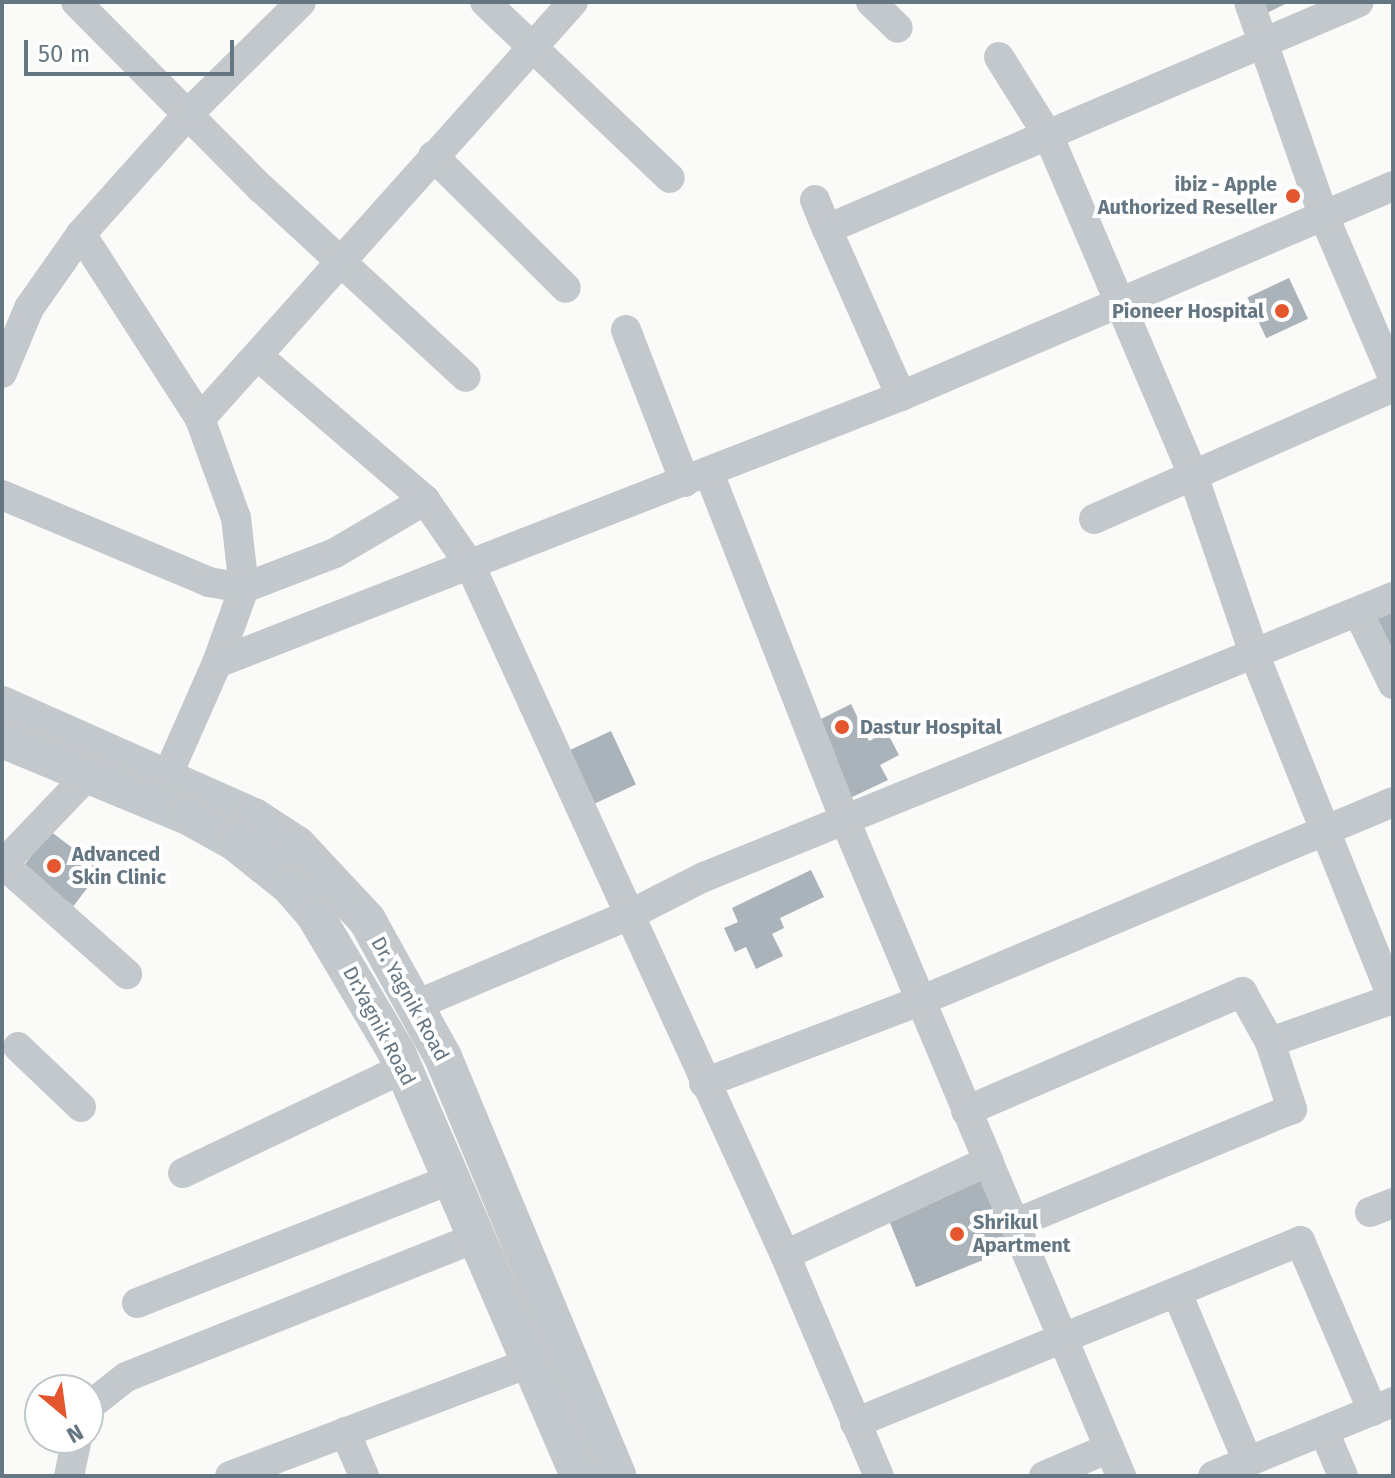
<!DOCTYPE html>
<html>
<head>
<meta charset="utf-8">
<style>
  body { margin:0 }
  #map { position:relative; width:1395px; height:1478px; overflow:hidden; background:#fafaf8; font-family:"Fira Sans",sans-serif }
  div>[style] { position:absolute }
  .building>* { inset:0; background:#aab3b9; transform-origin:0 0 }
  .minor>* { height:30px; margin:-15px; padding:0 15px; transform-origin:15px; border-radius:15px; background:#c3c8cc }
  .tertiary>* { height:38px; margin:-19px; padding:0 19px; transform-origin:19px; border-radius:19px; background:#c3c8cc }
  .dots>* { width:22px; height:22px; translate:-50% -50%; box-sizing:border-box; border:4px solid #fff; border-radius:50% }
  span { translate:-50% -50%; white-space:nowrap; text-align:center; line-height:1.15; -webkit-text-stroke:8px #fff; paint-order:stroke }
  .poi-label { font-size:20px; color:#657683; font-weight:700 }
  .right { translate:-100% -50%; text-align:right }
  .left { translate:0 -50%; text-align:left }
  .street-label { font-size:20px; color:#657683 }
  .frame { position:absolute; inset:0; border:4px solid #657683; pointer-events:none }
  .north { position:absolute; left:24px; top:1374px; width:80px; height:80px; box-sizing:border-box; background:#fff; border:2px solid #c1c8cd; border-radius:50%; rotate:151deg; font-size:22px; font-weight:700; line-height:32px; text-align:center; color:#657683 }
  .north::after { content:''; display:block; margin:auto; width:28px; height:36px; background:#e4572e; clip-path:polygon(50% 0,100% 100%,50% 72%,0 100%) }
  .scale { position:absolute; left:24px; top:40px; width:210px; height:36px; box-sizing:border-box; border:4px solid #657683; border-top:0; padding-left:10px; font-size:24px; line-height:28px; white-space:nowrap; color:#657683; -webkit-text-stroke:6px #fff; paint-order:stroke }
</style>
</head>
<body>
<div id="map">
  <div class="building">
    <div style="clip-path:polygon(1259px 2px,1289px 2px,1265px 14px)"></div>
    <div style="left:1289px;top:278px;width:45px;height:46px;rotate:65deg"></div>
    <div style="clip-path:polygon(1393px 607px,1393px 668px,1368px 620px)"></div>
    <div style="clip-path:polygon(851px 704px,869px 741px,887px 732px,899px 755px,880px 765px,888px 780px,850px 798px,813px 723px)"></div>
    <div style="left:611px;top:731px;width:59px;height:47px;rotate:65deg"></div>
    <div style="left:50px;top:831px;width:64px;height:46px;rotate:37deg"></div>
    <div style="clip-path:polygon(811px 870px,824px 897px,780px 918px,784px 928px,772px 934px,783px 956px,756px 969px,746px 947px,735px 952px,724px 928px,738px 922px,732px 908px)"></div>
    <div style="left:988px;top:1161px;width:90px;height:114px;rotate:68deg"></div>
  </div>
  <div class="minor">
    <div style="left:76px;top:2px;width:264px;rotate:45.2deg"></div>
    <div style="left:262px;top:189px;width:277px;rotate:42.7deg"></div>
    <div style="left:485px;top:2px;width:255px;rotate:43.6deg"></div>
    <div style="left:871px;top:2px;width:37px;rotate:44deg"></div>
    <div style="left:1249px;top:2px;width:225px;rotate:70.8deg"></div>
    <div style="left:1323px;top:214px;width:177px;rotate:66.8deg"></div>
    <div style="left:999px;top:57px;width:94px;rotate:58deg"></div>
    <div style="left:1049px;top:137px;width:367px;rotate:66.9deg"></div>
    <div style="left:1193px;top:475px;width:191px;rotate:71.1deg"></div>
    <div style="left:1255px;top:656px;width:370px;rotate:68.1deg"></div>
    <div style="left:1393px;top:999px;width:130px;rotate:160.7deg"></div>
    <div style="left:433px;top:156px;width:187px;rotate:44.8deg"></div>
    <div style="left:815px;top:200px;width:31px;rotate:68deg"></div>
    <div style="left:827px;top:229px;width:578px;rotate:-23.11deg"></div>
    <div style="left:827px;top:229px;width:183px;rotate:66.1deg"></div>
    <div style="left:81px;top:234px;width:164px;rotate:-48.2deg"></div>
    <div style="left:190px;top:112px;width:156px;rotate:-44.7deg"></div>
    <div style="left:626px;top:330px;width:163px;rotate:68.8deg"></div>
    <div style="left:259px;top:357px;width:219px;rotate:40.7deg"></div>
    <div style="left:425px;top:500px;width:79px;rotate:55.3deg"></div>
    <div style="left:470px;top:565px;width:759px;rotate:65.46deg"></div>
    <div style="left:785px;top:1255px;width:240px;rotate:67deg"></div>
    <div style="left:2px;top:373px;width:70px;rotate:-67.4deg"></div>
    <div style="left:29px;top:308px;width:90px;rotate:-54.9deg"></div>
    <div style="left:81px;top:234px;width:220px;rotate:57.2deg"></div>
    <div style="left:200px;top:419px;width:105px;rotate:70deg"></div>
    <div style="left:236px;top:518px;width:70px;rotate:83.5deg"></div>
    <div style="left:244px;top:588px;width:80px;rotate:109.8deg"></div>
    <div style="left:200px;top:419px;width:559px;rotate:-48.19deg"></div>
    <div style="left:709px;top:473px;width:373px;rotate:68.6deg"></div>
    <div style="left:845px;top:820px;width:370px;rotate:67.2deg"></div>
    <div style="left:2px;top:495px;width:225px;rotate:22.8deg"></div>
    <div style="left:209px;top:582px;width:36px;rotate:10deg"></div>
    <div style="left:244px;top:588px;width:97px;rotate:-21deg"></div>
    <div style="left:335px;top:553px;width:104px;rotate:-30.5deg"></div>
    <div style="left:1094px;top:519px;width:327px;rotate:-23.8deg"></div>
    <div style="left:1358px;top:612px;width:80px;rotate:64.1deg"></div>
    <div style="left:157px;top:799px;width:149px;rotate:-66.2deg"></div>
    <div style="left:217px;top:663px;width:734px;rotate:-21.32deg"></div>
    <div style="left:901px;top:396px;width:535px;rotate:-23.11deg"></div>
    <div style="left:3px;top:864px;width:166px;rotate:41.6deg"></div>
    <div style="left:2px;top:865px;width:124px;rotate:-46.3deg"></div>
    <div style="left:88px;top:775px;width:18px;rotate:-63deg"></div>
    <div style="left:416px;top:1005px;width:231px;rotate:-22.9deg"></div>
    <div style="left:629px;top:915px;width:84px;rotate:-26.9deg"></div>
    <div style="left:704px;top:877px;width:744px;rotate:-22.12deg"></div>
    <div style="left:18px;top:1047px;width:87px;rotate:43.6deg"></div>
    <div style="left:704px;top:1083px;width:231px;rotate:-20.8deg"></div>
    <div style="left:920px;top:1001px;width:513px;rotate:-22.82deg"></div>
    <div style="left:966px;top:1111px;width:301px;rotate:-23.3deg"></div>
    <div style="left:1242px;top:992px;width:57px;rotate:60.8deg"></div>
    <div style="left:1270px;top:1042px;width:71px;rotate:71.8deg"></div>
    <div style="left:1292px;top:1109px;width:301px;rotate:157.5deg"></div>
    <div style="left:183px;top:1173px;width:245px;rotate:-25.4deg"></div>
    <div style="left:1370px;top:1212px;width:25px;rotate:-21deg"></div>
    <div style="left:785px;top:1255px;width:224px;rotate:-24.8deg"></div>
    <div style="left:988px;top:1161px;width:342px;rotate:67.1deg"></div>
    <div style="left:1177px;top:1293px;width:183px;rotate:67.2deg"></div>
    <div style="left:137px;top:1303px;width:341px;rotate:-21.5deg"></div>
    <div style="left:88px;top:1407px;width:48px;rotate:-38.3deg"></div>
    <div style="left:126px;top:1377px;width:378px;rotate:-21.7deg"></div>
    <div style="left:855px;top:1423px;width:481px;rotate:-22.2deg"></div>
    <div style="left:1300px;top:1241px;width:185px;rotate:66.8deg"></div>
    <div style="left:1324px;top:1431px;width:49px;rotate:67.1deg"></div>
    <div style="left:345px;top:1432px;width:48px;rotate:66.6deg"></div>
    <div style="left:69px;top:1476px;width:39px;rotate:-78deg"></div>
    <div style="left:230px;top:1476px;width:343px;rotate:-20.7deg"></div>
    <div style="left:1044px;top:1476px;width:71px;rotate:-23.3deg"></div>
    <div style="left:1213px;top:1476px;width:195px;rotate:-22.3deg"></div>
  </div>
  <div class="tertiary">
    <div style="left:2px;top:705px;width:276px;rotate:24deg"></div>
    <div style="left:254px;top:817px;width:51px;rotate:33.1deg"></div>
    <div style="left:297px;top:845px;width:103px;rotate:47deg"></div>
    <div style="left:367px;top:920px;width:157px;rotate:61deg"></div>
    <div style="left:443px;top:1057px;width:454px;rotate:67.4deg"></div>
    <div style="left:2px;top:739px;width:201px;rotate:22.5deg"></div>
    <div style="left:188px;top:816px;width:54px;rotate:29deg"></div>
    <div style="left:235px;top:842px;width:70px;rotate:38.7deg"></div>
    <div style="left:290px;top:886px;width:38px;rotate:49deg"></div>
    <div style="left:315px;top:915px;width:161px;rotate:59.3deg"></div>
    <div style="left:397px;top:1053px;width:460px;rotate:66.7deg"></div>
  </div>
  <div class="dots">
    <div style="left:1293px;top:196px;background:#e4572e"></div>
    <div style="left:1282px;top:311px;background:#e4572e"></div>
    <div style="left:842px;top:727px;background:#e4572e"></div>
    <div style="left:54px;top:866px;background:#e4572e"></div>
    <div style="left:957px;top:1234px;background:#e4572e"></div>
  </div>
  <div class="poi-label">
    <span class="right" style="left:1277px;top:196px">ibiz - Apple<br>Authorized Reseller</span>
    <span class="right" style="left:1264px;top:311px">Pioneer Hospital</span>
    <span class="left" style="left:860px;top:727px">Dastur Hospital</span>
    <span class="left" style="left:72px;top:866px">Advanced<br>Skin Clinic</span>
    <span class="left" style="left:973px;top:1234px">Shrikul<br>Apartment</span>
  </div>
  <div class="street-label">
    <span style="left:410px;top:999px;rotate:61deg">Dr. Yagnik Road</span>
    <span style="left:379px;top:1026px;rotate:62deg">Dr.Yagnik Road</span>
  </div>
  <div class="frame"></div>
  <div class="north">N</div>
  <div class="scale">50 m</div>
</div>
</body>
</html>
